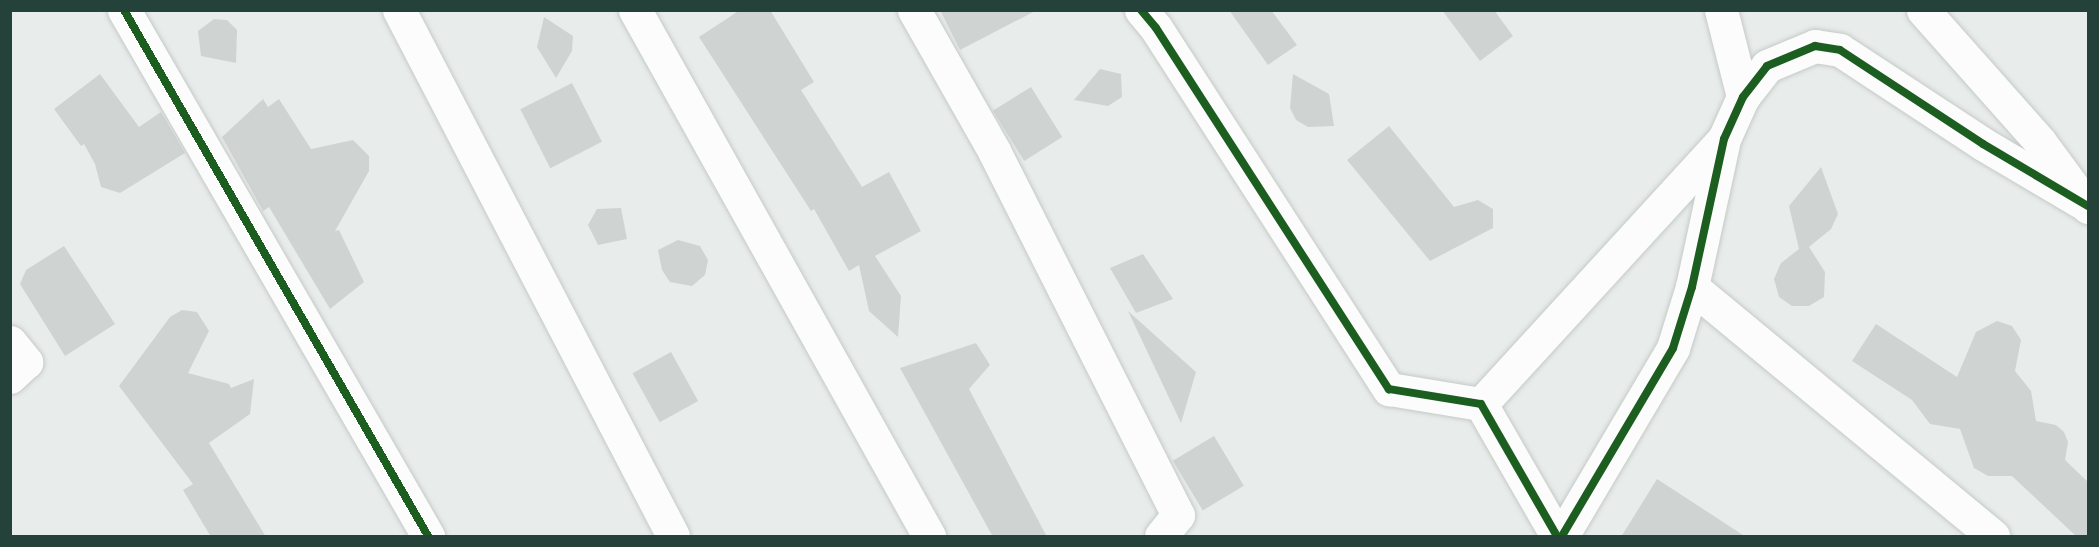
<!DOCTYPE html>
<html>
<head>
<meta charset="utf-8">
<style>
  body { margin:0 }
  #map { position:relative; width:2099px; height:547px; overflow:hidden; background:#e8edeb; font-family:Lato,sans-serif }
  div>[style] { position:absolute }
  .building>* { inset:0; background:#cfd4d2; transform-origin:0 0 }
  .roads { filter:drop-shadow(0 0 2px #c5cac8) drop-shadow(0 0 2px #c5cac8) }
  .street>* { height:33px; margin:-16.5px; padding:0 16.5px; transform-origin:16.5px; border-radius:16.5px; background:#fcfcfc }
  .secondary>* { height:33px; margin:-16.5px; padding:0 16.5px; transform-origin:16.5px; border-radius:16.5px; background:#fcfcfc }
  .cycleway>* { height:8px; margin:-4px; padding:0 4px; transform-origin:4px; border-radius:4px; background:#1b5e20 }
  span { translate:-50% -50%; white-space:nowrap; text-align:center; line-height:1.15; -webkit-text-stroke:4.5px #f7fbf9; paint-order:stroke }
  .frame { position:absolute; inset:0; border:12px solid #24423a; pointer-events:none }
</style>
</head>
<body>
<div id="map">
  <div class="building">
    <div style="clip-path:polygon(740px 10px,770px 10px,814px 82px,801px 90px,862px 187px,889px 172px,921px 231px,875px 256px,901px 296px,898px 337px,869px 311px,859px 265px,849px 271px,814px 209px,811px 211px,699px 37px)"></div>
    <div style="clip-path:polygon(940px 10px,1037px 10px,960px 50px)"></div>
    <div style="clip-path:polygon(1229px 10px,1271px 10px,1297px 45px,1268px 65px)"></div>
    <div style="clip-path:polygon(1442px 10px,1494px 10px,1513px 36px,1480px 61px)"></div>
    <div style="clip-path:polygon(544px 17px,573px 36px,572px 51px,556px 78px,537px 47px)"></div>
    <div style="clip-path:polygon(214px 19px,227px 20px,237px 30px,236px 63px,201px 56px,198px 31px)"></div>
    <div style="clip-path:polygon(1100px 69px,1121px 74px,1122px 97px,1108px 106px,1074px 100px)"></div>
    <div style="clip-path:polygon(100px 74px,139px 127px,161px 112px,185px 153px,120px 193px,101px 187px,95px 164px,84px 144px,81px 146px,54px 109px)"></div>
    <div style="clip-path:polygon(1293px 74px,1329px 94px,1334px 126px,1308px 127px,1296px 120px,1290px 108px)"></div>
    <div style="left:572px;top:83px;width:66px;height:58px;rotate:63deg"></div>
    <div style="left:1031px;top:87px;width:59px;height:45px;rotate:58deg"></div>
    <div style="clip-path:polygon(263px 99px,268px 107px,279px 99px,311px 149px,353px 140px,369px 156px,369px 171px,335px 231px,339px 230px,364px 282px,330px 309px,269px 207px,263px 211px,222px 137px)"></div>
    <div style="clip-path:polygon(1389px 126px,1454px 207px,1478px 200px,1493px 209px,1493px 228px,1430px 261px,1347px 160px)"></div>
    <div style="clip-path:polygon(1821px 167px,1838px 214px,1831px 229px,1809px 247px,1825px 272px,1824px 297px,1809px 306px,1792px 306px,1779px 297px,1774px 279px,1781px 263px,1799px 249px,1789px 206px)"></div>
    <div style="clip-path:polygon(621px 208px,627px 239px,598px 245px,588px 225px,597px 209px)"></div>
    <div style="clip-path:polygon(678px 240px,700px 246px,708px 260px,705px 275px,692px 286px,670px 282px,662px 270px,658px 250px)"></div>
    <div style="clip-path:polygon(64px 246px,115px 324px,65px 356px,20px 284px,26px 270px)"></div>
    <div style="clip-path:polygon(1143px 254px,1173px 299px,1136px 313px,1110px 268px)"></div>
    <div style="clip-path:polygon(182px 310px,197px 312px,209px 331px,188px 373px,229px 384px,231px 388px,254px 379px,250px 414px,209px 443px,266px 537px,211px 537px,183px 490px,193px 484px,119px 386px,170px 317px)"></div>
    <div style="clip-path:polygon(1128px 311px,1196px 372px,1181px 423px)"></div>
    <div style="clip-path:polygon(1997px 321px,2012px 326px,2021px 340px,2015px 371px,2031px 391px,2036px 421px,2056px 425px,2064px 432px,2068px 442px,2065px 460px,2088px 482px,2088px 537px,2077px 537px,2012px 476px,1988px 476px,1974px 468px,1960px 429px,1930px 424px,1912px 400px,1852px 361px,1876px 324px,1957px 377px,1976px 332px)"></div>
    <div style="clip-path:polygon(976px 343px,990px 365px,969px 389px,1047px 537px,993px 537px,900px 368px)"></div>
    <div style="left:671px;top:352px;width:56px;height:44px;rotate:61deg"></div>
    <div style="left:1214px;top:436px;width:58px;height:48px;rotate:59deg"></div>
    <div style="clip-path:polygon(1657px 479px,1746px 537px,1621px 537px)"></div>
  </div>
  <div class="roads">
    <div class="street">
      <div style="left:124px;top:10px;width:608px;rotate:59.97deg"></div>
      <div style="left:399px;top:10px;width:593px;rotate:62.48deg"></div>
      <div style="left:635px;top:10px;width:603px;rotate:60.8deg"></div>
      <div style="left:914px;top:10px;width:162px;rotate:60.4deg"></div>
      <div style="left:994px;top:151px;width:408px;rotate:63.2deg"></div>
      <div style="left:1178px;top:515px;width:27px;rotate:129deg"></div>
      <div style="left:1141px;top:10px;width:23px;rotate:50deg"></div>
      <div style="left:1156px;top:28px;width:430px;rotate:57.2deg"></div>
      <div style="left:1389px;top:389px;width:93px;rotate:9.3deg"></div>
      <div style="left:1481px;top:404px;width:152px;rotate:60.1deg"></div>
      <div style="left:1721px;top:10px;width:90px;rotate:75.8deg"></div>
      <div style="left:1692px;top:287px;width:391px;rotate:39.6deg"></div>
      <div style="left:10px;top:342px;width:26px;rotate:51deg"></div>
      <div style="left:26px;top:362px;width:22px;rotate:137deg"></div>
      <div style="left:1481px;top:404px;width:358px;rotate:-47.5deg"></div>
      <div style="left:1562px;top:536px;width:218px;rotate:-59.4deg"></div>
      <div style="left:1673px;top:348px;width:64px;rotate:-72.7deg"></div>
      <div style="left:1692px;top:287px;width:151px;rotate:-77.8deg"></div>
      <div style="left:1724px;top:139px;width:46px;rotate:-65.7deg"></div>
      <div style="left:1743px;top:97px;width:39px;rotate:-52deg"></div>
      <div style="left:1767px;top:66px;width:52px;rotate:-22.6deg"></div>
      <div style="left:1815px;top:46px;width:25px;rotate:9deg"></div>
      <div style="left:1840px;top:50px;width:171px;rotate:33.3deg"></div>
      <div style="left:1983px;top:144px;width:122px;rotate:30.6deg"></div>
    </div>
    <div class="secondary">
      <div style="left:1923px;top:10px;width:176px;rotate:48.4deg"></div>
      <div style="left:2040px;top:142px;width:81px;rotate:53.6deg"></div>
    </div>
  </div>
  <div class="cycleway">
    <div style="left:124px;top:10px;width:608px;rotate:59.97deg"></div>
    <div style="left:1141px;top:10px;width:23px;rotate:50deg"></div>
    <div style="left:1156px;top:28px;width:430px;rotate:57.2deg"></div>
    <div style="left:1389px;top:389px;width:93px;rotate:9.3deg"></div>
    <div style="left:1481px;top:404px;width:152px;rotate:60.1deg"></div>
    <div style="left:1562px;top:536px;width:218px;rotate:-59.4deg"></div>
    <div style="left:1673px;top:348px;width:64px;rotate:-72.7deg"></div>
    <div style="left:1692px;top:287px;width:151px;rotate:-77.8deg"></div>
    <div style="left:1724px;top:139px;width:46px;rotate:-65.7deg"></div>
    <div style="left:1743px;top:97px;width:39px;rotate:-52deg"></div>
    <div style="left:1767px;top:66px;width:52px;rotate:-22.6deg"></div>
    <div style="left:1815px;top:46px;width:25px;rotate:9deg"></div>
    <div style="left:1840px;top:50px;width:171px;rotate:33.3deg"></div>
    <div style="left:1983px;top:144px;width:122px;rotate:30.6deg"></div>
  </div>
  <div class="frame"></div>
</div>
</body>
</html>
